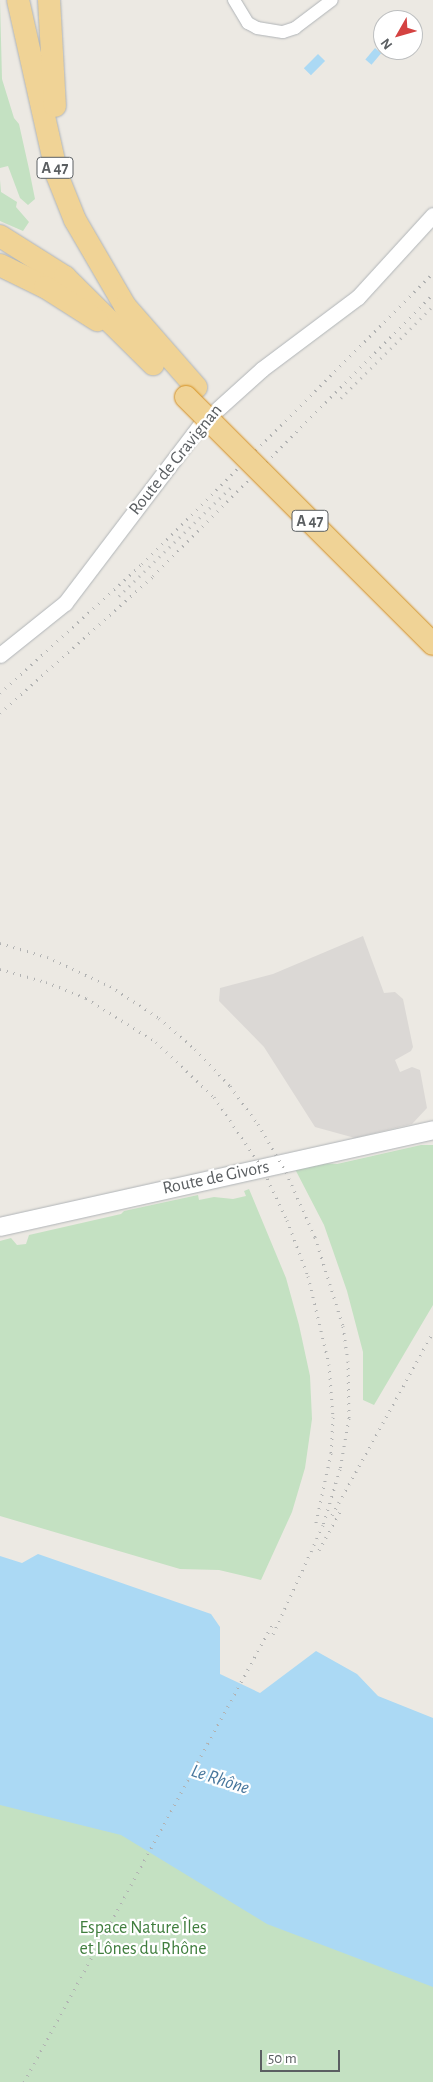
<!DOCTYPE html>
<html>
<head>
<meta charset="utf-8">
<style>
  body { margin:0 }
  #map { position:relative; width:433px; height:2082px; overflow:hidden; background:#ece9e3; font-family:"Alegreya Sans",sans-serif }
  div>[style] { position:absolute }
  .industrial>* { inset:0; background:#dbd8d5 }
  .green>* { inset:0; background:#c4e1c2 }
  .water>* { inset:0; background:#abd9f4; transform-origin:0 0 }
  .roads { filter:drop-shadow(0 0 1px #b0b4b7) drop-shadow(0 0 1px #b0b4b7) }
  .minor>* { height:12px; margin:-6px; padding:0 6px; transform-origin:6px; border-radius:6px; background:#fff }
  .tertiary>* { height:15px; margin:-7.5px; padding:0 7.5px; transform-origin:7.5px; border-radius:7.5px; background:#fff }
  .secondary>* { height:18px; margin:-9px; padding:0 9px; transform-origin:9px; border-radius:9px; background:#fff }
  .motorway>* { height:22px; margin:-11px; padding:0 11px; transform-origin:11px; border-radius:11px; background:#f0d396 }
  .rail>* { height:3px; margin-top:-1.5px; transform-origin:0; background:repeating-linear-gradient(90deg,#b1b2b2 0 1px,transparent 0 7px) }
  .bridges { filter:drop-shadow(0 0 1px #d48d1b) drop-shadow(0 0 1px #d48d1b) }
  .motorway-bridge>* { height:22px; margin:-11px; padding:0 11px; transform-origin:11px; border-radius:11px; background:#f0d396 }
  span { translate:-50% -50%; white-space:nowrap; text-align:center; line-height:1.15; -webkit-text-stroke:4.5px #fff; paint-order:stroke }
  .shield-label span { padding:1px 4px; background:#fff; border:1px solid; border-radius:4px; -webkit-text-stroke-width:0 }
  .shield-label { font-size:16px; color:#5b5f62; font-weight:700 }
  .street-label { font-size:18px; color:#5b5f62 }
  .park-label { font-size:18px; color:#407e3e }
  .water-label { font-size:19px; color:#47769c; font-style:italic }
  .north { position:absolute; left:373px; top:10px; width:50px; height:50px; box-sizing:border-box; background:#fff; border:1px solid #bdbfc0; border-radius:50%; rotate:232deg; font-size:14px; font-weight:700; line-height:20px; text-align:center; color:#5b5f62 }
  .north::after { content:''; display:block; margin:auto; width:18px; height:22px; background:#d44241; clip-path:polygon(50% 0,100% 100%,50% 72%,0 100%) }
  .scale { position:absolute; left:260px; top:2050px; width:80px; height:22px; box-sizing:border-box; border:2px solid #5b5f62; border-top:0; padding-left:6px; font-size:15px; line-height:18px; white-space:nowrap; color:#5b5f62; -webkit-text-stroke:4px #fff; paint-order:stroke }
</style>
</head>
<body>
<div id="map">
  <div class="industrial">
    <div style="clip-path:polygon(363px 936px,384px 993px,395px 992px,403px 999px,413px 1047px,411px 1051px,395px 1060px,400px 1072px,412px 1067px,420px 1070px,427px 1108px,412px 1124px,355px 1138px,315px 1127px,264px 1047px,219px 1001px,220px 988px,273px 974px)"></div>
  </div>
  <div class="green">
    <div style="clip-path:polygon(0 0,2px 79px,14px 118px,19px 124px,29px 169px,35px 199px,28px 205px,20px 198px,8px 166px,0 168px)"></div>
    <div style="clip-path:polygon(0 180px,1px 192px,17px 202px,16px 207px,29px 222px,23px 231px,0 221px)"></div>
    <div style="clip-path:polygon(421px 1145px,433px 1145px,433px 1305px,374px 1405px,363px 1400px,363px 1352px,347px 1291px,324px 1225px,295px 1169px,322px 1163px,337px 1164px)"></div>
    <div style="clip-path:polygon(249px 1189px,286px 1278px,299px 1325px,310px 1376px,312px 1419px,305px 1468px,292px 1512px,261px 1580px,219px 1570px,180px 1569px,0 1516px,0 1241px,11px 1238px,17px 1245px,26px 1244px,29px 1235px,121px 1214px,124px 1211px,198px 1195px,199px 1200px,214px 1197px,233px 1199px,246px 1196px,244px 1191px)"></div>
    <div style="clip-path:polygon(0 1737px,433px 1894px,433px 2082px,0 2082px)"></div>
  </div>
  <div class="water">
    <div style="left:375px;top:48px;width:8px;height:15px;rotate:40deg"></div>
    <div style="left:318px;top:54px;width:10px;height:20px;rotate:45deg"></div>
    <div style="clip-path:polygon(38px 1554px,211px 1614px,220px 1627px,220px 1674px,260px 1693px,316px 1651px,357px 1674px,378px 1696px,433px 1718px,433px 1987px,267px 1924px,121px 1835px,0 1805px,0 1556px,22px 1563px)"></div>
  </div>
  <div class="roads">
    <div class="minor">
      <div style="left:234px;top:0;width:27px;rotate:59deg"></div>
      <div style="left:248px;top:23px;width:10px;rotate:29deg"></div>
      <div style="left:257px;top:28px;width:26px;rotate:9deg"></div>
      <div style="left:283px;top:32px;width:13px;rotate:-18deg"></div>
      <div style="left:295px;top:28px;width:46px;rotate:-37.1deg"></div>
    </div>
    <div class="tertiary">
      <div style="left:0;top:655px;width:83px;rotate:-38.7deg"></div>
      <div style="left:65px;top:603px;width:225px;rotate:-52.8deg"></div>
      <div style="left:201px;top:424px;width:82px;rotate:-42deg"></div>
      <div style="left:262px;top:369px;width:120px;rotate:-36.9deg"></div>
      <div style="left:358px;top:297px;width:111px;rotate:-47.6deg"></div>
    </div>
    <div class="secondary">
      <div style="left:0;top:1227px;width:444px;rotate:-12.6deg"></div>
    </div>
    <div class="motorway">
      <div style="left:18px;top:0;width:179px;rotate:77.4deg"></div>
      <div style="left:57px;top:175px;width:48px;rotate:68.2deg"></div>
      <div style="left:75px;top:220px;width:99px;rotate:59.8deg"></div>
      <div style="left:125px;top:306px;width:108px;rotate:48.8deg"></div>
      <div style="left:49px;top:0;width:106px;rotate:86.8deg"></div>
      <div style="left:0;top:236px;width:77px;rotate:32.2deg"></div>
      <div style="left:65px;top:277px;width:124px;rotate:44.7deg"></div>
      <div style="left:0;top:265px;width:50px;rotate:26.1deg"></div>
      <div style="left:45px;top:287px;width:62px;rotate:32.4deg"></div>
    </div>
  </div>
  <div class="rail">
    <div style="left:341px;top:398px;width:130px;rotate:-45deg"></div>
    <div style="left:119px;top:596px;width:158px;rotate:-44.2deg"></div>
    <div style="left:0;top:693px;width:192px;rotate:-42.3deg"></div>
    <div style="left:142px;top:564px;width:412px;rotate:-45deg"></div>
    <div style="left:0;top:713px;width:205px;rotate:-41.8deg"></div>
    <div style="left:153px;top:576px;width:397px;rotate:-45.2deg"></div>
    <div style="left:0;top:943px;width:49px;rotate:16.6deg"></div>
    <div style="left:47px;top:957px;width:69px;rotate:24.7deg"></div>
    <div style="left:110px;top:986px;width:59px;rotate:33.1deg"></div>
    <div style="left:159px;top:1018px;width:48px;rotate:40.7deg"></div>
    <div style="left:195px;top:1049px;width:51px;rotate:46.6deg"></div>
    <div style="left:230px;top:1086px;width:47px;rotate:53.6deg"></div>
    <div style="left:258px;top:1124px;width:56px;rotate:59.7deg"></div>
    <div style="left:286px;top:1172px;width:71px;rotate:66deg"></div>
    <div style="left:315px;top:1237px;width:93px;rotate:72.5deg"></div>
    <div style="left:343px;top:1326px;width:35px;rotate:82deg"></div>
    <div style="left:348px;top:1361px;width:57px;rotate:89deg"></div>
    <div style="left:349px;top:1418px;width:52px;rotate:100deg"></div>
    <div style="left:340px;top:1469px;width:59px;rotate:106.9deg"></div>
    <div style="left:323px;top:1525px;width:120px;rotate:114.6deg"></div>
    <div style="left:0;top:969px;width:48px;rotate:15.8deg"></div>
    <div style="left:46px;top:982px;width:43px;rotate:21.8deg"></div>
    <div style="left:86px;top:998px;width:83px;rotate:32.2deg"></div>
    <div style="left:156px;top:1042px;width:80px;rotate:43.5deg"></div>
    <div style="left:214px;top:1097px;width:83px;rotate:55.7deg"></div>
    <div style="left:261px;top:1166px;width:60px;rotate:64.3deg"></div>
    <div style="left:287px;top:1220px;width:60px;rotate:69.4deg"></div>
    <div style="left:308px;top:1276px;width:90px;rotate:76.6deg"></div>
    <div style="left:329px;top:1364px;width:53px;rotate:85.7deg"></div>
    <div style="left:333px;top:1417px;width:36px;rotate:93deg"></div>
    <div style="left:331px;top:1453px;width:76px;rotate:102.2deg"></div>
    <div style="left:332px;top:1515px;width:209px;rotate:-61.1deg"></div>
    <div style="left:319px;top:1550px;width:46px;rotate:-61.2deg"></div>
    <div style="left:24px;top:2082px;width:522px;rotate:-61.52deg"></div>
  </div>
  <div class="bridges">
    <div class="motorway-bridge">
      <div style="left:186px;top:397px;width:349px;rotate:45deg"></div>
    </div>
  </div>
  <div class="shield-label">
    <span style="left:55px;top:168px">A 47</span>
    <span style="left:310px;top:521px">A 47</span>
  </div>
  <div class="street-label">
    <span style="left:176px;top:460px;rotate:-51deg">Route de Gravignan</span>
    <span style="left:216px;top:1178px;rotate:-12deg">Route de Givors</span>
  </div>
  <div class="park-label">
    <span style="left:143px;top:1939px">Espace Nature Îles<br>et Lônes du Rhône</span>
  </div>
  <div class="water-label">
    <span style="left:220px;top:1780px;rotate:18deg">Le Rhône</span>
  </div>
  <div class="north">N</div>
  <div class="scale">50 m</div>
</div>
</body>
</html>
